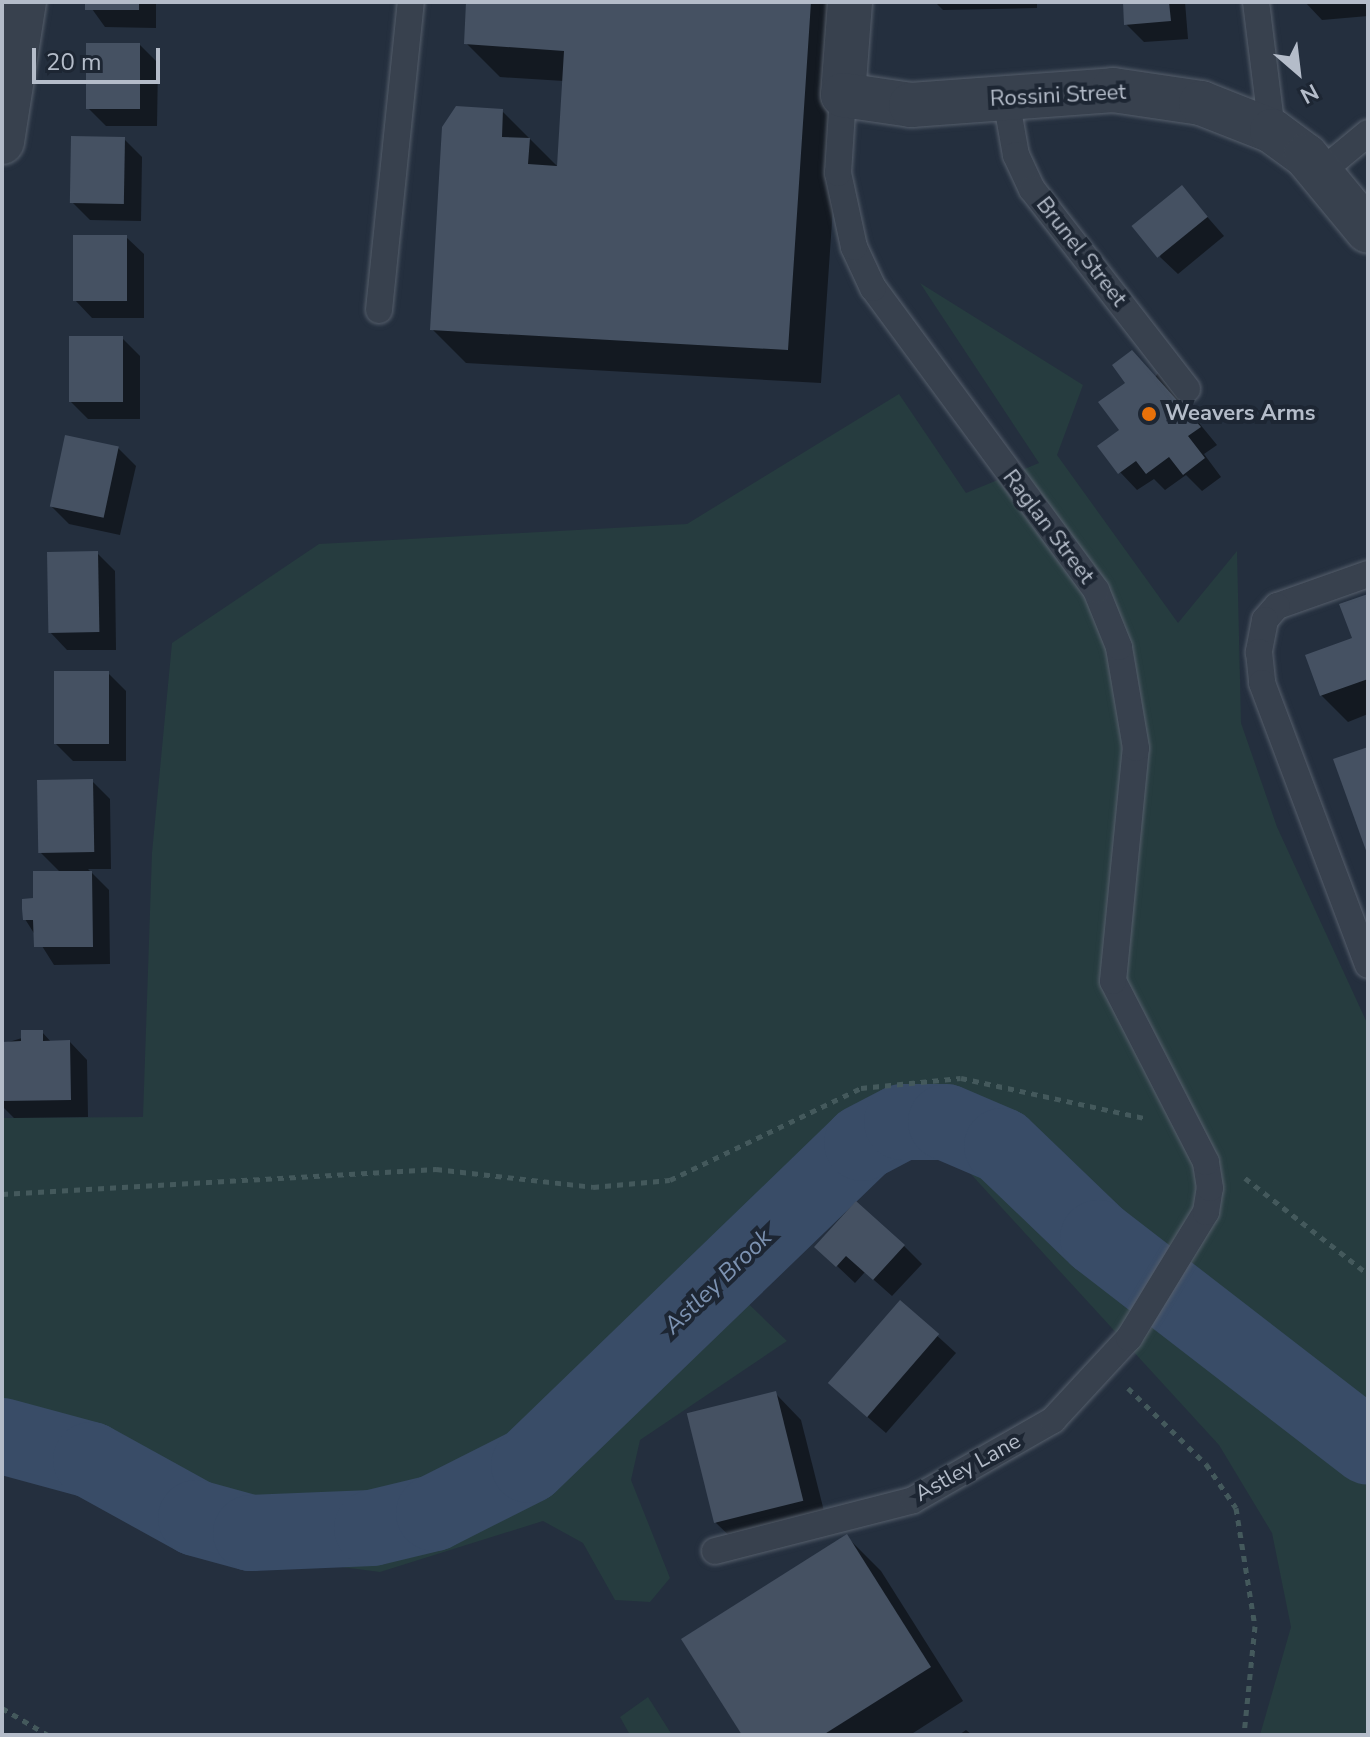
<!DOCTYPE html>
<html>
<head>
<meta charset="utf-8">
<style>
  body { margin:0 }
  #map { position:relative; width:1370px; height:1737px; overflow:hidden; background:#242f3e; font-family:"Nunito Sans",sans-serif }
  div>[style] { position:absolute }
  .green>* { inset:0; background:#263c3f }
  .shadow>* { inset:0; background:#0007 }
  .river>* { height:76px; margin:-38px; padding:0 38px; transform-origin:38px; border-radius:38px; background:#394c67 }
  .building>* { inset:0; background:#455162; transform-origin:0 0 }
  .path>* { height:5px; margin-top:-2.5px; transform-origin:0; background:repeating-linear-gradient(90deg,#44595c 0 6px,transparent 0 12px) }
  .roads { filter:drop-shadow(0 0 2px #565f6c) drop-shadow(0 0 2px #565f6c) }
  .lane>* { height:26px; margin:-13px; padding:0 13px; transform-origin:13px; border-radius:13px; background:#38414e }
  .street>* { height:44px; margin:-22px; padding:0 22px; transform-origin:22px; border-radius:22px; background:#38414e }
  .dots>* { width:22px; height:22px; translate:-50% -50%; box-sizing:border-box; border:4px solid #1d2633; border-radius:50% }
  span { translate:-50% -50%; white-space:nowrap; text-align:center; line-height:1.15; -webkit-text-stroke:8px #1d2633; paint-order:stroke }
  .street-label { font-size:22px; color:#b4bcc9 }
  .poi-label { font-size:22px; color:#b4bcc9; font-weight:700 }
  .left { translate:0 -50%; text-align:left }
  .water-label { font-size:24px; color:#7c92b1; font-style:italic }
  .frame { position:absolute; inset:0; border:4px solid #b4bcc9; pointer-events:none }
  .north { position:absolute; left:1258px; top:32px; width:80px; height:80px; -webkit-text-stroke:6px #1d2633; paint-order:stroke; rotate:152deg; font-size:22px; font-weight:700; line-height:32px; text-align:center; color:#b4bcc9 }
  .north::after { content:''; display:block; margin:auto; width:28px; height:36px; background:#b4bcc9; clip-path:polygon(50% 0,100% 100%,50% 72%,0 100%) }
  .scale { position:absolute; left:32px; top:48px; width:128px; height:36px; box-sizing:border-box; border:4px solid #b4bcc9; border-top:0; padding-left:10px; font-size:24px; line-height:28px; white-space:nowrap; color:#b4bcc9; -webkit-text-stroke:6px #1d2633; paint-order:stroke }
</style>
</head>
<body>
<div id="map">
  <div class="green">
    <div style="clip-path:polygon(920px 283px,1083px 385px,1057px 455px,1178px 623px,1237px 551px,1241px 723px,1277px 827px,1368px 1025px,1368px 1735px,1260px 1735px,1291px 1627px,1272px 1533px,1219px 1445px,936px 1136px,889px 1141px,732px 1288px,787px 1341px,640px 1440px,631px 1480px,670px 1578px,650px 1602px,615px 1600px,583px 1543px,543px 1521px,380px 1572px,205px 1549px,2px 1461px,2px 1118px,143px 1117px,152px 853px,172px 643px,319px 544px,687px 524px,899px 394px,966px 493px,1039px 463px)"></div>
    <div style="clip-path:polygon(648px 1697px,672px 1735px,630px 1735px,620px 1717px)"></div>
  </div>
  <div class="shadow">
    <div style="clip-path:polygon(87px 2px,156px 2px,156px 28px,105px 27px)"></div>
    <div style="clip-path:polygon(468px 2px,847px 2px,821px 383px,466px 363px,432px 329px,502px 111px,559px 168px,564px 81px,500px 77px,466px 43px)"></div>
    <div style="clip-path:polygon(935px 2px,1037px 2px,1037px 8px,943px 10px)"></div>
    <div style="clip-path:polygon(1125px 2px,1185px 2px,1188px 39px,1144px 42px,1126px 24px)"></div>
    <div style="clip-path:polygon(1305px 2px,1368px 2px,1368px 16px,1322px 20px)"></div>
    <div style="clip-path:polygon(140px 45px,158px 63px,157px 126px,106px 126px,88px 108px)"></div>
    <div style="clip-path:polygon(124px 139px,142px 157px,141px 221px,90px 220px,72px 202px)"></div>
    <div style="clip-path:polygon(1182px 188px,1224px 236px,1178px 274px,1160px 257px)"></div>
    <div style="clip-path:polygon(126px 237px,144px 254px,144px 318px,92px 318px,75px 300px)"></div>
    <div style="clip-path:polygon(122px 338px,140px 356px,140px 419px,88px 419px,70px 401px)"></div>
    <div style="clip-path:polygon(1158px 373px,1217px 445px,1204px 454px,1221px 477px,1202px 491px,1186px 475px,1165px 490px,1154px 479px,1137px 490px,1120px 472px,1121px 430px)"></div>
    <div style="clip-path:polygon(118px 448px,136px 466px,120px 535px,69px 524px,51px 506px)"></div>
    <div style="clip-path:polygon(97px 553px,115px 571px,116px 650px,67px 650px,50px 632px)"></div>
    <div style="clip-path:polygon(1368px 596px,1368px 714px,1348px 722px,1321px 695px,1354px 639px)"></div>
    <div style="clip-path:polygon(108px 673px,126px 691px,126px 761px,73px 761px,55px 743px)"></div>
    <div style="clip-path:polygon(92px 781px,110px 799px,111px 869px,88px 869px,109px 890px,110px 964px,54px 965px,25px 919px,61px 873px,40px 852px)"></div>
    <div style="clip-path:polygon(42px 1032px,52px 1043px,70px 1042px,87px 1060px,88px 1117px,14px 1118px,2px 1106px,2px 1044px)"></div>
    <div style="clip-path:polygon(904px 1246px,922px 1264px,892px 1296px,865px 1272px,855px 1283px,817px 1247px)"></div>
    <div style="clip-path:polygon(901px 1303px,956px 1353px,886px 1433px,848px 1400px)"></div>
    <div style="clip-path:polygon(775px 1393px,801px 1420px,828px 1527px,743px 1549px,716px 1523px)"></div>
    <div style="clip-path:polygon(847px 1537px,881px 1571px,963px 1701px,910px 1735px,744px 1735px)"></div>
    <div style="clip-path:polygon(966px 1730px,972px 1735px,959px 1735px)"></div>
  </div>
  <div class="river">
    <div style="left:2px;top:1436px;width:92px;rotate:15.1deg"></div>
    <div style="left:91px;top:1460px;width:120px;rotate:28.9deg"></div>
    <div style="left:196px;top:1518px;width:57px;rotate:15.3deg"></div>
    <div style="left:251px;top:1533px;width:121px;rotate:-2.4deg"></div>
    <div style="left:372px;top:1528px;width:64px;rotate:-13.6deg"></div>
    <div style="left:434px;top:1513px;width:106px;rotate:-26.8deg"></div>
    <div style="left:529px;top:1465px;width:463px;rotate:-44deg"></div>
    <div style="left:862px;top:1143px;width:45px;rotate:-27.7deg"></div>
    <div style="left:902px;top:1122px;width:44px"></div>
    <div style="left:946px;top:1122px;width:61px;rotate:23.2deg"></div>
    <div style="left:1002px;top:1146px;width:133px;rotate:43.8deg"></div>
    <div style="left:1098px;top:1238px;width:341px;rotate:37.7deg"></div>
  </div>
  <div class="building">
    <div style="left:85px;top:2px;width:54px;height:8px"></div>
    <div style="clip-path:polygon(466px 2px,811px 2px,788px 350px,430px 330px,442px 127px,456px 106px,503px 109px,502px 137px,530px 138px,528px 164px,557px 166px,564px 51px,464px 44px)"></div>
    <div style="clip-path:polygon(1123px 2px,1169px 2px,1171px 21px,1124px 25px)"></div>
    <div style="left:86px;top:43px;width:54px;height:66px"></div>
    <div style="left:125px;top:137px;width:67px;height:54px;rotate:91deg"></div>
    <div style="left:1182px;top:185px;width:41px;height:65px;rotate:51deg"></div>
    <div style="left:73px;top:235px;width:54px;height:66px"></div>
    <div style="left:69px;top:336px;width:54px;height:66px"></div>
    <div style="clip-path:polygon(1132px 350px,1201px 427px,1188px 436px,1205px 458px,1183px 475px,1169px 457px,1146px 474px,1136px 461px,1118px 474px,1097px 446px,1119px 430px,1098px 402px,1125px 383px,1112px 365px)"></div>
    <div style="left:65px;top:435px;width:55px;height:73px;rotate:12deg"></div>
    <div style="left:98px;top:551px;width:81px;height:51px;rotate:89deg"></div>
    <div style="clip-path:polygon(1368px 594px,1368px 679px,1320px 696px,1305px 655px,1352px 638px,1339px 604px)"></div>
    <div style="left:54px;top:671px;width:55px;height:73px"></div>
    <div style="clip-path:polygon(1368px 747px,1368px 856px,1333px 759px)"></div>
    <div style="left:93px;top:779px;width:73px;height:56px;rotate:89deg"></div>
    <div style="clip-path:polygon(33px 871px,92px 871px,93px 947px,34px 947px,33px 920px,23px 920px,22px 909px,22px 899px,33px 898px)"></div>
    <div style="clip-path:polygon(21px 1030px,43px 1030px,43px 1041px,70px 1040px,71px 1100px,2px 1101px,2px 1042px,21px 1041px)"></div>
    <div style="clip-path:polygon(856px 1201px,905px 1245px,873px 1280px,846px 1256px,836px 1267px,814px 1247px)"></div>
    <div style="left:900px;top:1300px;width:52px;height:110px;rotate:41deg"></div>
    <div style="left:776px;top:1391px;width:113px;height:92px;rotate:76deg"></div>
    <div style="clip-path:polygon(847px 1534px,931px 1667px,823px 1735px,742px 1735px,681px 1639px)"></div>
  </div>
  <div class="path">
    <div style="left:1245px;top:1178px;width:156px;rotate:38deg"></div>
    <div style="left:2px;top:1194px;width:435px;rotate:-3.3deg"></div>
    <div style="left:436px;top:1169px;width:158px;rotate:6.5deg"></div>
    <div style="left:593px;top:1187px;width:77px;rotate:-5.2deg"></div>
    <div style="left:670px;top:1180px;width:212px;rotate:-25.7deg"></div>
    <div style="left:861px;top:1088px;width:100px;rotate:-5.7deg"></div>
    <div style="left:961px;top:1078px;width:187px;rotate:12.3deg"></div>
    <div style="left:1128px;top:1388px;width:109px;rotate:44.3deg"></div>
    <div style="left:1206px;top:1464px;width:53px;rotate:55.7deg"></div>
    <div style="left:1236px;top:1508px;width:120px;rotate:80.9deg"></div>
    <div style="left:1255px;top:1626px;width:110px;rotate:95.8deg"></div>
    <div style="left:2px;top:1708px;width:53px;rotate:30.4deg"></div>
  </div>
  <div class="roads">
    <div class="lane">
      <div style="left:1256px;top:2px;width:130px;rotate:82.9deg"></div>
      <div style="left:1006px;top:99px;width:57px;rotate:79.9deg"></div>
      <div style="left:1016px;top:155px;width:38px;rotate:65deg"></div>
      <div style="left:1032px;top:189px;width:253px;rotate:52.2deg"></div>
      <div style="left:1321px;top:172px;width:61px;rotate:-39.7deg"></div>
      <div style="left:379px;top:310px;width:310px;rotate:-84.1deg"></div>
      <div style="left:1368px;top:574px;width:96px;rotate:160.6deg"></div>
      <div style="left:1277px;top:606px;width:18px;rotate:131deg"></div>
      <div style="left:1265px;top:620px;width:33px;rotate:101deg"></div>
      <div style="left:1259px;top:652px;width:31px;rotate:84deg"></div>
      <div style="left:1262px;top:683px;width:301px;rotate:69.4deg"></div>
      <div style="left:715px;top:1551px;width:204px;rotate:-14.4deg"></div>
      <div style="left:913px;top:1500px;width:161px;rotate:-29.7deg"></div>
      <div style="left:1053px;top:1420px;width:112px;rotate:-47.2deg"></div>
      <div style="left:1129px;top:1338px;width:148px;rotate:-58.6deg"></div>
      <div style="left:1206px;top:1212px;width:24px;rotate:-81deg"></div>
      <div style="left:1210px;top:1188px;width:26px;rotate:-99deg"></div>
      <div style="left:1206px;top:1162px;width:203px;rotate:-117.2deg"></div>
      <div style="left:1113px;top:981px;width:234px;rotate:-84.4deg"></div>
      <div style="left:1136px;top:748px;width:102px;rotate:-99.6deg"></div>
      <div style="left:1119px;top:647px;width:61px;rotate:-112deg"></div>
      <div style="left:1096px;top:590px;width:375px;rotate:-126.4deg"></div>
      <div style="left:873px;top:288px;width:45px;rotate:-114.9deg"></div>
      <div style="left:854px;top:247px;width:76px;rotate:-102.2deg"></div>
      <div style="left:838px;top:173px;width:78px;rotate:-86.3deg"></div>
    </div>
    <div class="street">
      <div style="left:850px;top:2px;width:93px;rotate:94.3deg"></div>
      <div style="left:843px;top:95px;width:69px;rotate:8.4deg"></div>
      <div style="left:911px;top:105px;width:203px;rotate:-4.2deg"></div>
      <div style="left:1113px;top:90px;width:89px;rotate:8.4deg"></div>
      <div style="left:1201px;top:103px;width:76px;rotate:21.5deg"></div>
      <div style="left:1272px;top:131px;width:42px;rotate:36.3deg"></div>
      <div style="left:1306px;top:156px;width:97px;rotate:50.4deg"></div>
      <div style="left:2px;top:142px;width:142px;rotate:-81.1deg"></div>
    </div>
  </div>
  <div class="dots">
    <div style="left:1149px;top:414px;background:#e8710a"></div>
  </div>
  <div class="street-label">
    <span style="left:1058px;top:96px;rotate:-3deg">Rossini Street</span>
    <span style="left:1081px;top:252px;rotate:52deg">Brunel Street</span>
    <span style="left:1048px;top:527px;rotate:53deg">Raglan Street</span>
    <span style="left:968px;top:1468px;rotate:-29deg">Astley Lane</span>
  </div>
  <div class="poi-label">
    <span class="left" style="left:1165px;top:414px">Weavers Arms</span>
  </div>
  <div class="water-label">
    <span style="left:718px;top:1282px;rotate:-44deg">Astley Brook</span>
  </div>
  <div class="frame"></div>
  <div class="north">N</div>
  <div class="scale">20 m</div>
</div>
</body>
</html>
